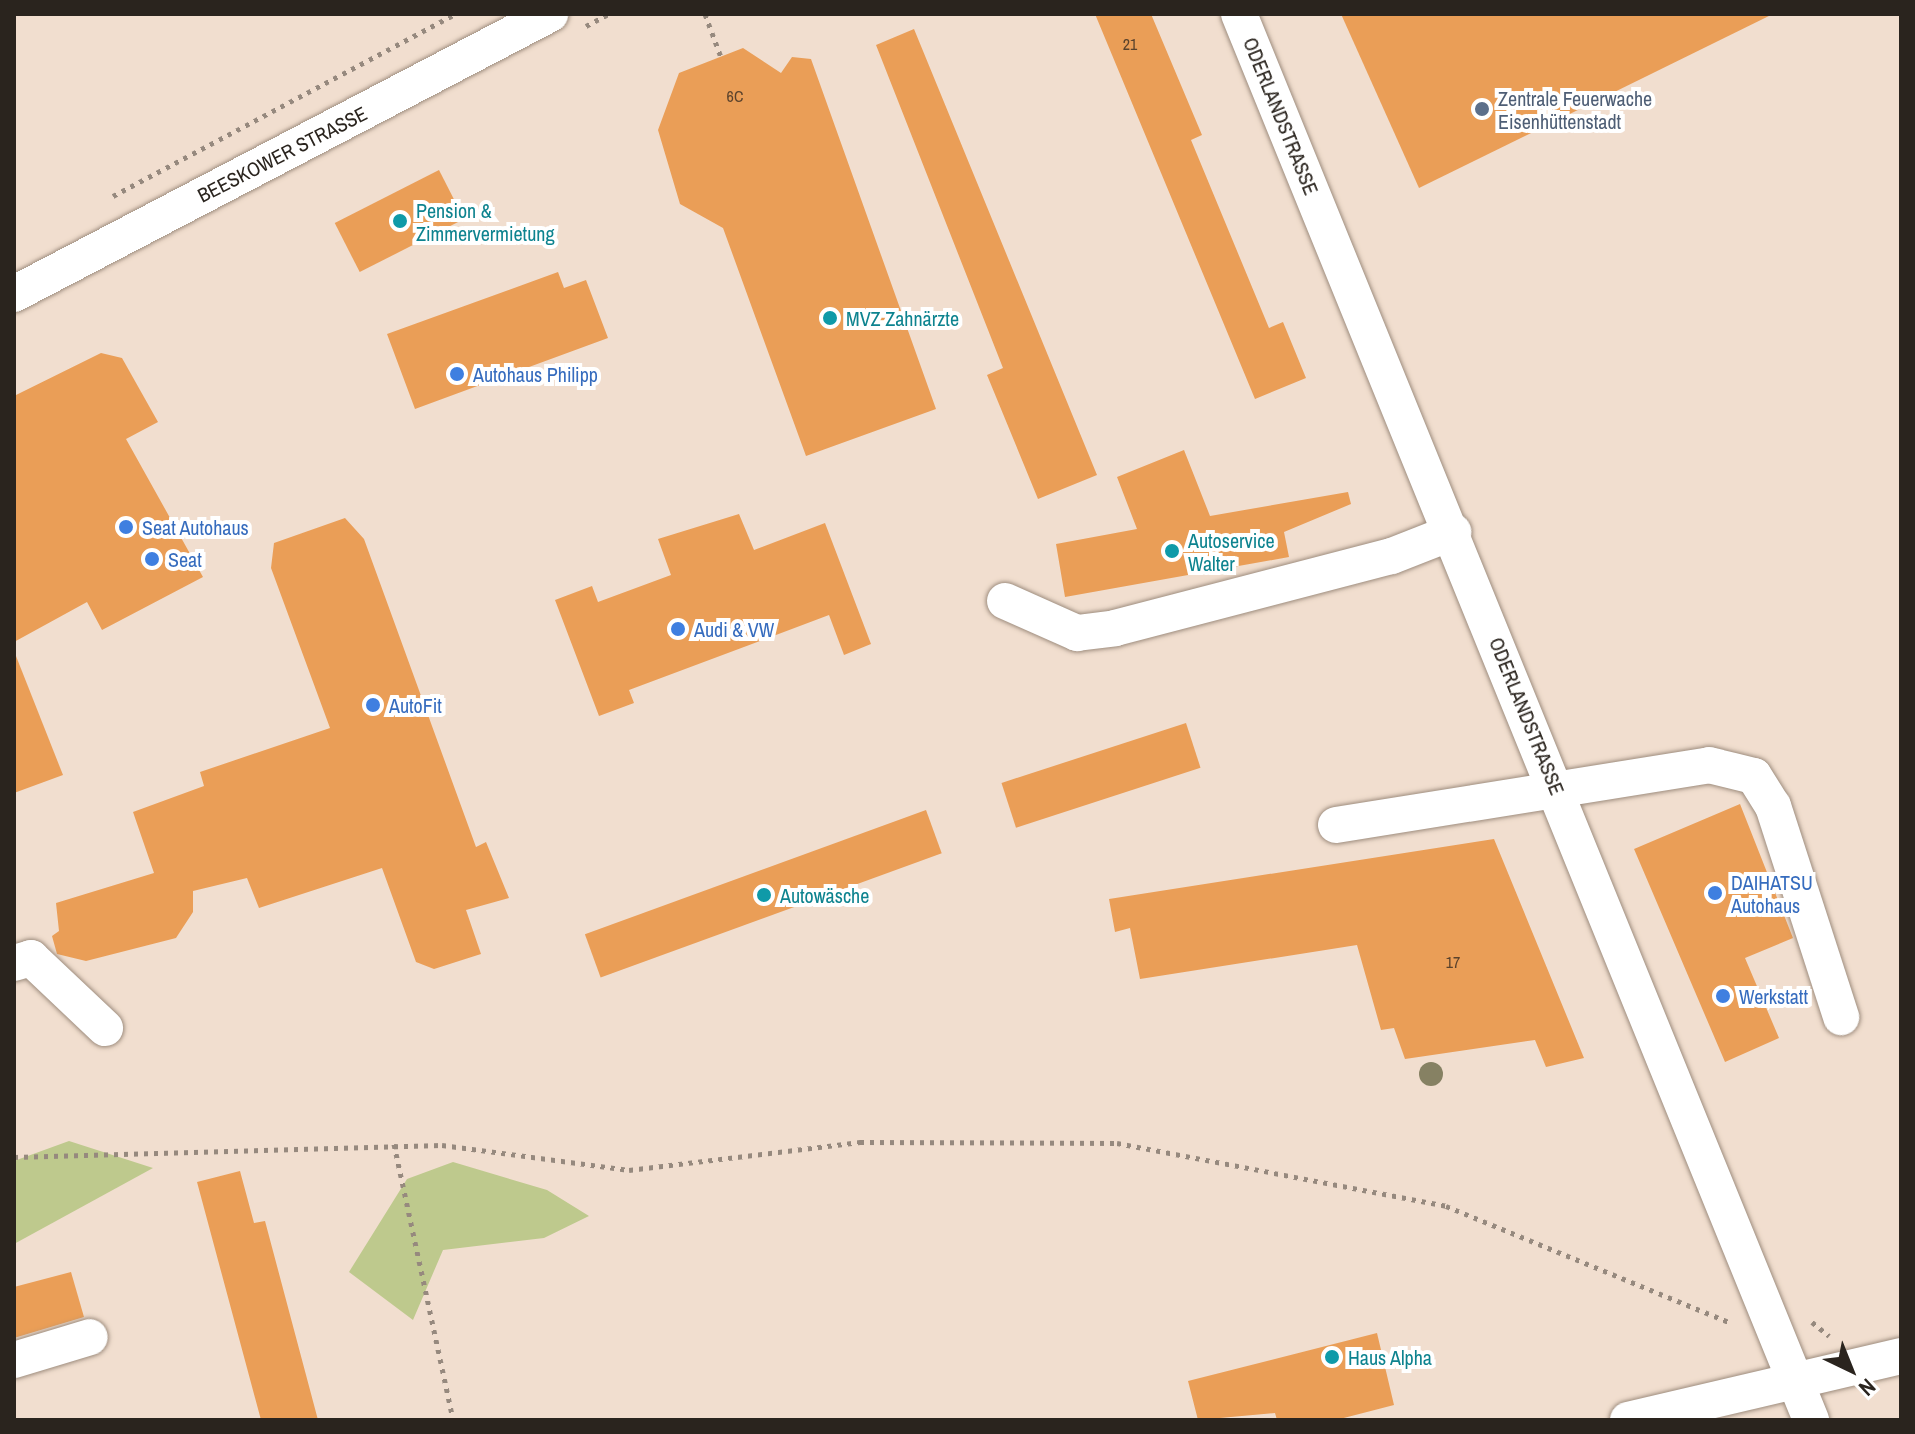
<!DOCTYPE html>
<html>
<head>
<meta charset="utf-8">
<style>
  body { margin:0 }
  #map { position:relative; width:1915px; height:1434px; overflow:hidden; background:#f1decf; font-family:"Archivo Narrow",sans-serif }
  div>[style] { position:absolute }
  .green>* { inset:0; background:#bec98d }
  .building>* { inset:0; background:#ea9e57; transform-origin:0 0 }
  .path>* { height:5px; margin-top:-2.5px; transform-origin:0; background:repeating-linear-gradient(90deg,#96897e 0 4px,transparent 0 10px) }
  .roads { filter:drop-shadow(0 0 2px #9e8d7e) drop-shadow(0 0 2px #9e8d7e) }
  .minor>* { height:36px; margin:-18px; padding:0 18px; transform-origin:18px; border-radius:18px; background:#fff }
  .trees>* { width:24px; height:24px; margin:-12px; border-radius:50%; background:#868163 }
  .dots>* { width:22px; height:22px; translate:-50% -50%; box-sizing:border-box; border:4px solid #fff; border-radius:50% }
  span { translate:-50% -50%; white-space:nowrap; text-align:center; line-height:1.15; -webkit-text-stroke:8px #fff; paint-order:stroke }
  .number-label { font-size:16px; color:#5a422c }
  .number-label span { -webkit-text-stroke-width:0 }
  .service-label { font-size:20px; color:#4e5e75 }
  .left { translate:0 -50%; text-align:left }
  .street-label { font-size:20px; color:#2a241e }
  .culture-label { font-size:20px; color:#0d838f }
  .shop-label { font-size:20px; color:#366cbe }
  .frame { position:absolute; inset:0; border:16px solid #2a241e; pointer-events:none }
  .north { position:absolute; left:1811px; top:1330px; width:80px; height:80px; -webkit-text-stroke:6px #fff; paint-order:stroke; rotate:137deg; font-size:22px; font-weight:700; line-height:32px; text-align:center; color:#2a241e }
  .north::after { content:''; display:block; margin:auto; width:28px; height:36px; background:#2a241e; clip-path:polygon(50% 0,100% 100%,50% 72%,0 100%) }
</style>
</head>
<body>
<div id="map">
  <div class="green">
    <div style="clip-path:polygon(69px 1141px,153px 1168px,14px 1244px,14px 1161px)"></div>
    <div style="clip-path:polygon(453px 1162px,547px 1190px,589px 1216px,544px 1238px,443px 1250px,413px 1320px,349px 1272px,407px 1179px)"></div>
  </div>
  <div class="building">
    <div style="clip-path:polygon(1095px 14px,1151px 14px,1202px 135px,1191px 140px,1269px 328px,1283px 322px,1306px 378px,1255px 399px)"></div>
    <div style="clip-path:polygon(1341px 14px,1773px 14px,1419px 188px)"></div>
    <div style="clip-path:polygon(914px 29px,1097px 475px,1038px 499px,987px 375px,1003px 368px,876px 45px)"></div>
    <div style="clip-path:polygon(743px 48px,781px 73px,792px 57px,811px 59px,936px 409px,806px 456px,723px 228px,680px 204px,658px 130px,679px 73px)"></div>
    <div style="left:439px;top:170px;width:55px;height:117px;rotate:63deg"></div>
    <div style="clip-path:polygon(558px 272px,564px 288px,586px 280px,608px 338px,415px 409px,387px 334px)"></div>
    <div style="clip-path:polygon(101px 353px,122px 358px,158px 422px,126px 439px,203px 577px,102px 630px,87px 602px,14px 642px,14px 396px)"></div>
    <div style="clip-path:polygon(1184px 450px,1210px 516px,1348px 492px,1351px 504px,1284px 532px,1289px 557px,1065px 597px,1056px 544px,1137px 529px,1117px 477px)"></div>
    <div style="clip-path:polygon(739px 514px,754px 550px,825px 523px,871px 644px,844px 655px,829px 615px,629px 690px,634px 703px,599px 716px,555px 600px,592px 586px,598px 602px,671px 575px,658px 539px)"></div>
    <div style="clip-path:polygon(345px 518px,364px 539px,476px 847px,486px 842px,509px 898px,466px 910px,481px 954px,434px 969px,416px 962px,382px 868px,259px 908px,247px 878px,193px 891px,193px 912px,176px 938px,86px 961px,57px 954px,52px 936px,59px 931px,56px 903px,154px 873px,133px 812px,204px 786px,200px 772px,330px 728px,271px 568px,274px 543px)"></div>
    <div style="clip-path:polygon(14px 651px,63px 775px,14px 793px)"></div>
    <div style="left:1186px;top:723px;width:47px;height:194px;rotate:72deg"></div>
    <div style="clip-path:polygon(1740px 804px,1793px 938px,1745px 958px,1779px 1038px,1725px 1062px,1634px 849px)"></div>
    <div style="left:926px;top:810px;width:46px;height:363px;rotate:70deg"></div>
    <div style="clip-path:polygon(1494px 839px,1584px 1058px,1546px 1067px,1535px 1040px,1405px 1059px,1394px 1028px,1381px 1030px,1357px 945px,1140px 979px,1130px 928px,1115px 932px,1109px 899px)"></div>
    <div style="clip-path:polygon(240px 1171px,254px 1223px,265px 1221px,318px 1420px,261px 1420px,197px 1182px)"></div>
    <div style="clip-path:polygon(71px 1272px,84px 1317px,14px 1338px,14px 1287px)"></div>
    <div style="clip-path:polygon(1377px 1333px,1394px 1405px,1336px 1420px,1277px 1420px,1275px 1413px,1198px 1420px,1188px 1381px)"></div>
  </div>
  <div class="path">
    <div style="left:705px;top:14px;width:46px;rotate:69.6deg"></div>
    <div style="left:586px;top:26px;width:26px;rotate:-28deg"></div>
    <div style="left:113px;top:196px;width:387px;rotate:-28deg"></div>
    <div style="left:394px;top:1144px;width:282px;rotate:77.9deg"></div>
    <div style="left:14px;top:1157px;width:428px;rotate:-1.6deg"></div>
    <div style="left:442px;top:1145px;width:189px;rotate:7.6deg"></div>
    <div style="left:629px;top:1170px;width:233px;rotate:-6.9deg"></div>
    <div style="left:860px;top:1142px;width:257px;rotate:0.2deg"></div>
    <div style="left:1117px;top:1143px;width:335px;rotate:10.8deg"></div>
    <div style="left:1446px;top:1206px;width:308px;rotate:22.3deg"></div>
    <div style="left:1812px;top:1322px;width:22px;rotate:39deg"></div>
  </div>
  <div class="roads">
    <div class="minor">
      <div style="left:1239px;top:14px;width:1518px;rotate:67.86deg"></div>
      <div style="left:14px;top:294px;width:605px;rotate:-27.58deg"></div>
      <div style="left:1005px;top:601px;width:79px;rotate:24deg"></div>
      <div style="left:1077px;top:633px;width:38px;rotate:-7deg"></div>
      <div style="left:1115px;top:628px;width:286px;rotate:-14.6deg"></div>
      <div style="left:1392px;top:556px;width:66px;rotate:-21.5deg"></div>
      <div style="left:1336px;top:825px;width:378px;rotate:-9.1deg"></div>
      <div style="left:1709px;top:765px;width:46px;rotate:13.7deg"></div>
      <div style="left:1754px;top:776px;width:36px;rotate:58deg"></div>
      <div style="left:1773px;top:806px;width:222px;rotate:72.1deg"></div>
      <div style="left:14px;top:963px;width:18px;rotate:-16deg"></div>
      <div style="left:31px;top:958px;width:102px;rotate:43.4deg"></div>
      <div style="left:14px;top:1360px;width:79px;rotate:-16.8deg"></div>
      <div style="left:1628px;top:1420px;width:280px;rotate:-13.2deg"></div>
    </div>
  </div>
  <div class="trees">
    <div style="left:1431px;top:1074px"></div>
  </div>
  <div class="dots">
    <div style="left:1482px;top:109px;background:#5c6f8a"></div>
    <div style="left:400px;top:221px;background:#0f9aa8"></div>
    <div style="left:830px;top:318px;background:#0f9aa8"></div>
    <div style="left:457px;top:374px;background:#3f7fe0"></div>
    <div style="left:126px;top:527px;background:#3f7fe0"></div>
    <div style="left:1172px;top:551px;background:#0f9aa8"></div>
    <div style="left:152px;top:559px;background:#3f7fe0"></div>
    <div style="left:678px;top:629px;background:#3f7fe0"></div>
    <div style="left:373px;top:705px;background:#3f7fe0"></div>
    <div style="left:1715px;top:893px;background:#3f7fe0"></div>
    <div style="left:764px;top:895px;background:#0f9aa8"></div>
    <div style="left:1723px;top:996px;background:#3f7fe0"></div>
    <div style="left:1332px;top:1357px;background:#0f9aa8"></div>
  </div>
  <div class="number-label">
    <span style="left:1130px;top:44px">21</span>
    <span style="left:735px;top:96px">6C</span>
    <span style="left:1453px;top:962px">17</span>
  </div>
  <div class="service-label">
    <span class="left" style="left:1498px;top:110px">Zentrale Feuerwache<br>Eisenhüttenstadt</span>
  </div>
  <div class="street-label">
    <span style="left:1281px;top:116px;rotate:68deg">ODERLANDSTRASSE</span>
    <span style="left:282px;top:154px;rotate:-27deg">BEESKOWER STRASSE</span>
    <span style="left:1527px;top:716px;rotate:68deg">ODERLANDSTRASSE</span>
  </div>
  <div class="culture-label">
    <span class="left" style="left:416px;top:222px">Pension &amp;<br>Zimmervermietung</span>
    <span class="left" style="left:846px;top:318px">MVZ Zahnärzte</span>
    <span class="left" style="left:1188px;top:552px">Autoservice<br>Walter</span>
    <span class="left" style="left:780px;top:895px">Autowäsche</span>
    <span class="left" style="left:1348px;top:1357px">Haus Alpha</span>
  </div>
  <div class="shop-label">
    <span class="left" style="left:473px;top:374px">Autohaus Philipp</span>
    <span class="left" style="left:142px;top:527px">Seat Autohaus</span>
    <span class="left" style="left:168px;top:559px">Seat</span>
    <span class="left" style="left:694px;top:629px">Audi &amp; VW</span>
    <span class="left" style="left:389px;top:705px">AutoFit</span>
    <span class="left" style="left:1731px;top:894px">DAIHATSU<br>Autohaus</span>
    <span class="left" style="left:1739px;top:996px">Werkstatt</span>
  </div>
  <div class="frame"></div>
  <div class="north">N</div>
</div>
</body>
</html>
